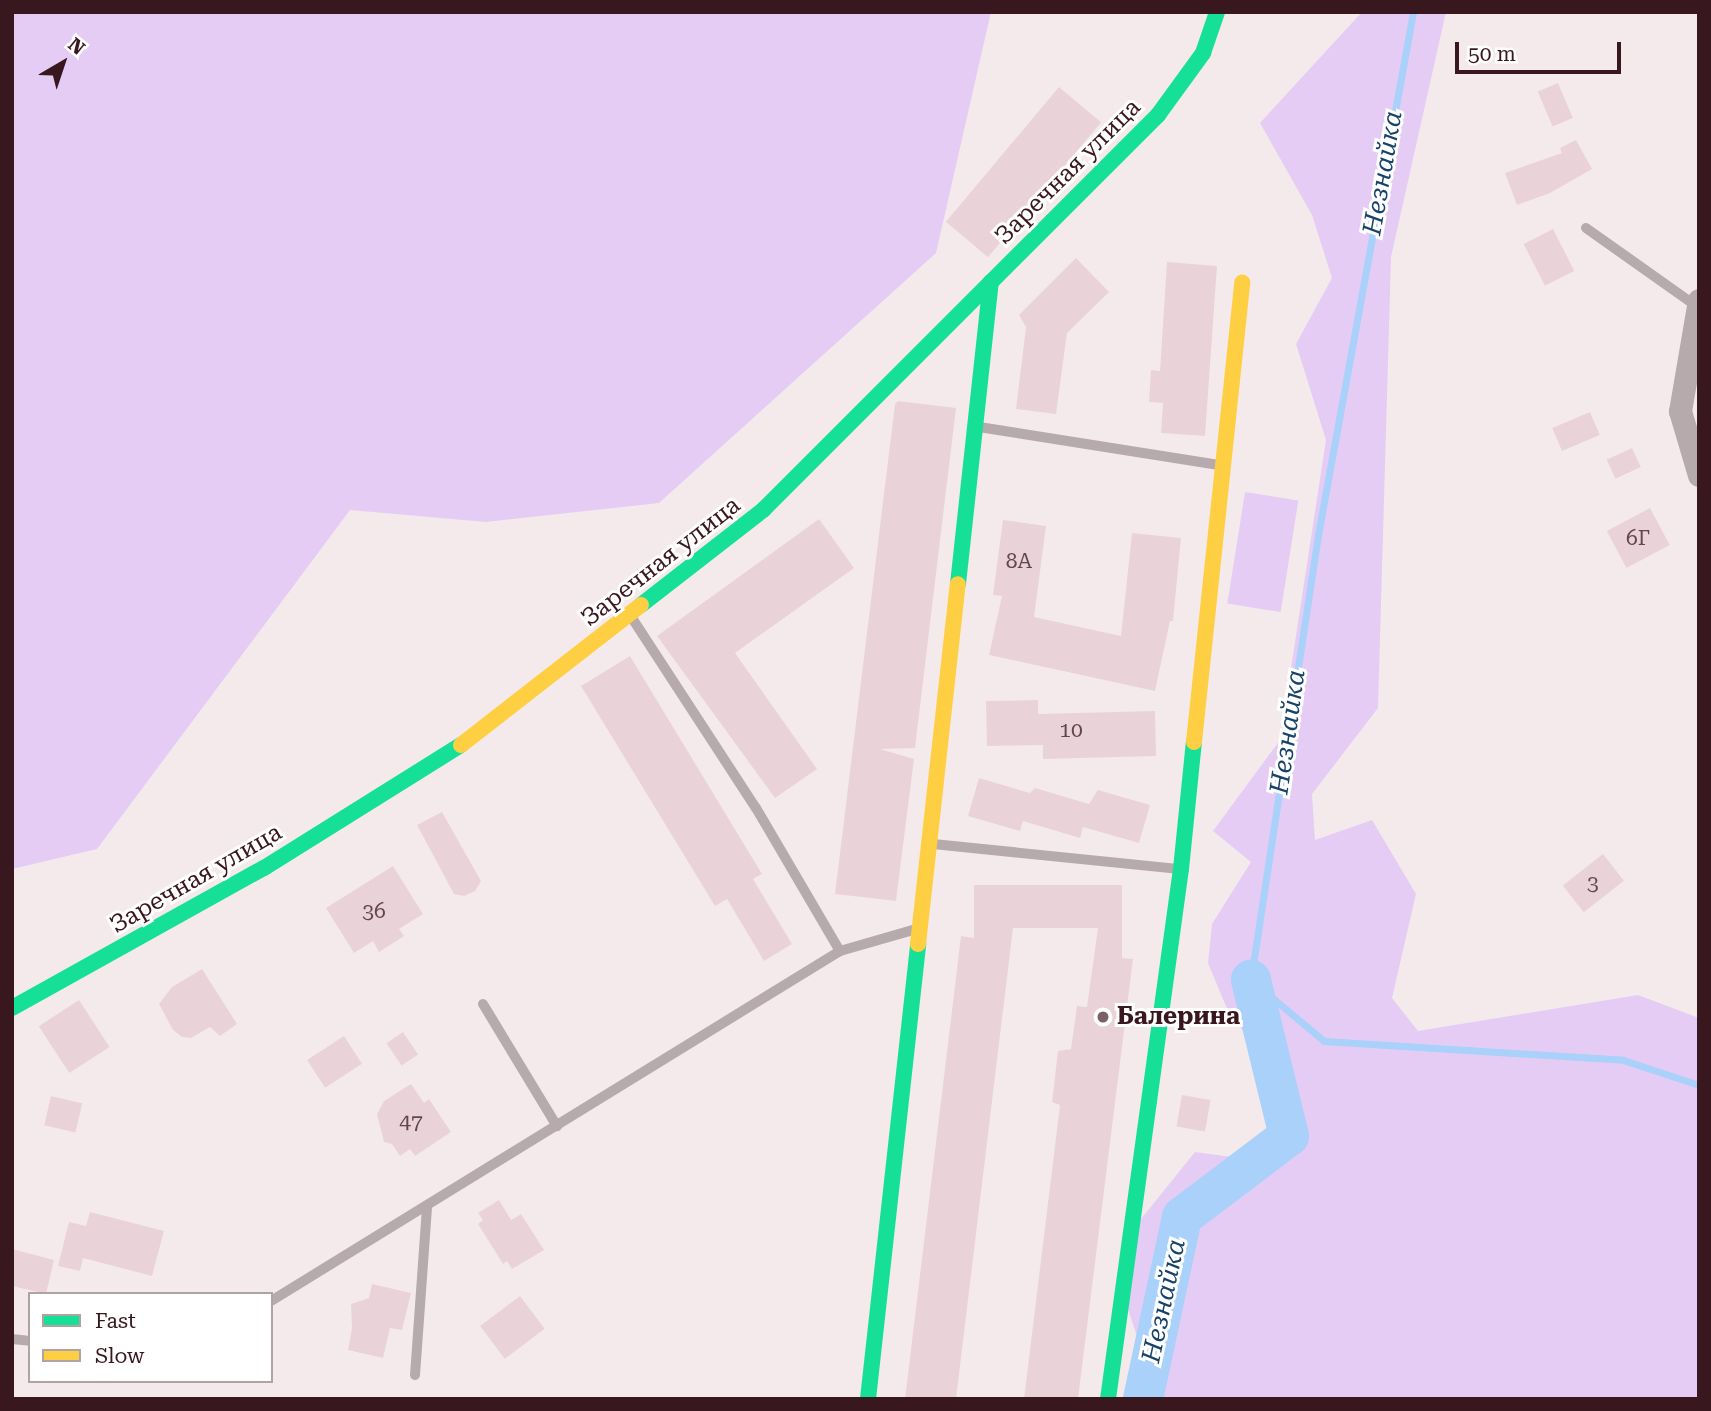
<!DOCTYPE html>
<html>
<head>
<meta charset="utf-8">
<style>
  body { margin:0 }
  #map { position:relative; width:1711px; height:1411px; overflow:hidden; background:#f4eaec; font-family:"Roboto Serif",serif }
  div>[style] { position:absolute }
  .green>* { inset:0; background:#e5ccf4; transform-origin:0 0 }
  .stream>* { height:7px; margin:-3.5px; padding:0 3.5px; transform-origin:3.5px; border-radius:3.5px; background:#a9d1f9 }
  .river>* { height:40px; margin:-20px; padding:0 20px; transform-origin:20px; border-radius:20px; background:#a9d1f9 }
  .building>* { inset:0; background:#ead3d8; transform-origin:0 0 }
  .lane>* { height:10px; margin:-5px; padding:0 5px; transform-origin:5px; border-radius:5px; background:#b7aaac }
  .street>* { height:23px; margin:-11.5px; padding:0 11.5px; transform-origin:11.5px; border-radius:11.5px; background:#b7aaac }
  .fast>* { height:16px; margin:-8px; padding:0 8px; transform-origin:8px; border-radius:8px; background:#16e098 }
  .slow>* { height:16px; margin:-8px; padding:0 8px; transform-origin:8px; border-radius:8px; background:#ffcf43 }
  .dots>* { width:19px; height:19px; translate:-50% -50%; box-sizing:border-box; border:4px solid #fff; border-radius:50% }
  span { translate:-50% -50%; white-space:nowrap; text-align:center; line-height:1.15; -webkit-text-stroke:6px #fff; paint-order:stroke }
  .number-label { font-size:21px; color:#65464d }
  .number-label span { -webkit-text-stroke-width:0 }
  .street-label { font-size:24px; color:#39171f }
  .poi-label { font-size:24px; color:#39171f; font-weight:700 }
  .left { translate:0 -50%; text-align:left }
  .water-label { font-size:26px; color:#174368; font-style:italic }
  .frame { position:absolute; inset:0; border:14px solid #39171f; pointer-events:none }
  .legend { position:absolute; left:28px; top:1292px; width:245px; height:91px; box-sizing:border-box; background:#fff; border:2px solid #b0a2a5; margin:0; padding:9px 12px; list-style:none; font-size:21px; color:#39171f }
  .legend li { display:flex; align-items:center; gap:14px; height:35px }
  .legend b { width:35px; border:2px solid #b0a2a5 }
  .north { position:absolute; left:28px; top:28px; width:70px; height:70px; -webkit-text-stroke:5px #fff; paint-order:stroke; rotate:39deg; font-size:19px; font-weight:700; line-height:28px; text-align:center; color:#39171f }
  .north::after { content:''; display:block; margin:auto; width:24px; height:32px; background:#39171f; clip-path:polygon(50% 0,100% 100%,50% 72%,0 100%) }
  .scale { position:absolute; left:1455px; top:42px; width:166px; height:32px; box-sizing:border-box; border:4px solid #39171f; border-top:0; padding-left:9px; font-size:21px; line-height:24px; white-space:nowrap; color:#39171f; -webkit-text-stroke:5px #fff; paint-order:stroke }
</style>
</head>
<body>
<div id="map">
  <div class="green">
    <div style="clip-path:polygon(12px 12px,991px 12px,936px 253px,659px 503px,486px 522px,350px 510px,97px 849px,12px 869px)"></div>
    <div style="clip-path:polygon(1362px 12px,1446px 12px,1391px 257px,1378px 708px,1312px 794px,1315px 840px,1372px 820px,1416px 894px,1392px 998px,1418px 1031px,1638px 995px,1699px 1018px,1699px 1399px,1138px 1399px,1146px 1364px,1124px 1297px,1137px 1224px,1195px 1152px,1276px 1163px,1259px 1051px,1228px 1011px,1208px 963px,1212px 924px,1251px 862px,1213px 831px,1280px 740px,1326px 440px,1296px 344px,1332px 278px,1312px 215px,1260px 123px)"></div>
    <div style="left:1245px;top:492px;width:54px;height:113px;rotate:9deg"></div>
  </div>
  <div class="stream">
    <div style="left:1413px;top:12px;width:532px;rotate:100.3deg"></div>
    <div style="left:1318px;top:535px;width:450px;rotate:98.6deg"></div>
    <div style="left:1251px;top:980px;width:95px;rotate:39.9deg"></div>
    <div style="left:1324px;top:1041px;width:300px;rotate:3.6deg"></div>
    <div style="left:1623px;top:1060px;width:80px;rotate:18.2deg"></div>
  </div>
  <div class="river">
    <div style="left:1143px;top:1399px;width:186px;rotate:-77.9deg"></div>
    <div style="left:1182px;top:1217px;width:134px;rotate:-37.1deg"></div>
    <div style="left:1289px;top:1136px;width:161px;rotate:-103.7deg"></div>
  </div>
  <div class="building">
    <div style="left:1558px;top:83px;width:38px;height:22px;rotate:67deg"></div>
    <div style="left:1059px;top:87px;width:55px;height:176px;rotate:40deg"></div>
    <div style="clip-path:polygon(1576px 140px,1592px 169px,1550px 193px,1517px 205px,1505px 173px,1562px 153px,1560px 148px)"></div>
    <div style="left:1553px;top:229px;width:47px;height:33px;rotate:63deg"></div>
    <div style="clip-path:polygon(1076px 258px,1109px 292px,1067px 333px,1056px 414px,1016px 409px,1026px 327px,1019px 315px)"></div>
    <div style="clip-path:polygon(1167px 262px,1217px 266px,1205px 436px,1161px 433px,1163px 403px,1149px 402px,1151px 370px,1160px 371px)"></div>
    <div style="clip-path:polygon(898px 401px,956px 408px,915px 748px,880px 749px,914px 759px,896px 901px,835px 894px,895px 404px)"></div>
    <div style="left:1590px;top:412px;width:25px;height:41px;rotate:67deg"></div>
    <div style="left:1632px;top:448px;width:21px;height:28px;rotate:65deg"></div>
    <div style="left:1650px;top:508px;width:42px;height:49px;rotate:62deg"></div>
    <div style="clip-path:polygon(819px 519px,854px 568px,735px 653px,817px 769px,775px 798px,657px 636px)"></div>
    <div style="clip-path:polygon(1003px 520px,1046px 526px,1034px 617px,1121px 636px,1132px 533px,1181px 538px,1173px 621px,1170px 621px,1155px 691px,989px 655px,1002px 596px,993px 595px)"></div>
    <div style="clip-path:polygon(630px 656px,762px 874px,753px 879px,792px 944px,764px 961px,727px 899px,715px 906px,581px 686px)"></div>
    <div style="clip-path:polygon(1038px 700px,1038px 714px,1155px 711px,1156px 756px,1043px 759px,1043px 745px,987px 746px,986px 701px)"></div>
    <div style="clip-path:polygon(979px 778px,1030px 793px,1035px 788px,1089px 804px,1098px 790px,1150px 805px,1139px 843px,1083px 827px,1080px 838px,1023px 821px,1020px 831px,968px 816px)"></div>
    <div style="clip-path:polygon(442px 812px,481px 881px,475px 891px,464px 896px,454px 894px,417px 825px)"></div>
    <div style="left:1603px;top:854px;width:34px;height:51px;rotate:52deg"></div>
    <div style="clip-path:polygon(393px 866px,423px 914px,399px 929px,404px 936px,379px 952px,373px 941px,354px 953px,326px 908px)"></div>
    <div style="clip-path:polygon(974px 885px,1122px 885px,1122px 958px,1133px 959px,1078px 1399px,1024px 1399px,1060px 1105px,1052px 1102px,1058px 1051px,1071px 1049px,1077px 1006px,1087px 1007px,1098px 928px,1013px 928px,956px 1399px,905px 1399px,961px 936px,974px 938px)"></div>
    <div style="clip-path:polygon(202px 969px,237px 1024px,220px 1036px,210px 1027px,191px 1038px,182px 1037px,173px 1030px,159px 1004px,172px 987px)"></div>
    <div style="left:79px;top:1000px;width:56px;height:48px;rotate:57deg"></div>
    <div style="left:403px;top:1032px;width:27px;height:20px;rotate:56deg"></div>
    <div style="left:344px;top:1036px;width:33px;height:44px;rotate:57deg"></div>
    <div style="clip-path:polygon(411px 1084px,424px 1103px,429px 1099px,451px 1132px,415px 1156px,410px 1149px,400px 1156px,392px 1144px,384px 1142px,377px 1114px,384px 1101px)"></div>
    <div style="left:1182px;top:1095px;width:29px;height:32px;rotate:10deg"></div>
    <div style="left:51px;top:1096px;width:32px;height:30px;rotate:13deg"></div>
    <div style="clip-path:polygon(499px 1200px,511px 1220px,521px 1214px,544px 1250px,512px 1269px,507px 1261px,503px 1264px,478px 1224px,483px 1220px,478px 1213px)"></div>
    <div style="clip-path:polygon(90px 1212px,164px 1231px,152px 1276px,83px 1258px,80px 1271px,58px 1266px,69px 1222px,86px 1226px)"></div>
    <div style="clip-path:polygon(12px 1249px,54px 1260px,46px 1294px,12px 1286px)"></div>
    <div style="clip-path:polygon(372px 1284px,411px 1293px,402px 1330px,390px 1328px,383px 1358px,348px 1350px,352px 1328px,351px 1304px,369px 1298px)"></div>
    <div style="left:520px;top:1296px;width:41px;height:50px;rotate:53deg"></div>
  </div>
  <div class="lane">
    <div style="left:1586px;top:228px;width:135px;rotate:35.3deg"></div>
    <div style="left:979px;top:427px;width:243px;rotate:9deg"></div>
    <div style="left:632px;top:618px;width:227px;rotate:56.9deg"></div>
    <div style="left:756px;top:808px;width:166px;rotate:59.6deg"></div>
    <div style="left:933px;top:844px;width:246px;rotate:5.8deg"></div>
    <div style="left:483px;top:1004px;width:143px;rotate:58.8deg"></div>
    <div style="left:271px;top:1301px;width:668px;rotate:-31.6deg"></div>
    <div style="left:840px;top:951px;width:79px;rotate:-16.1deg"></div>
    <div style="left:12px;top:1339px;width:18px;rotate:6deg"></div>
    <div style="left:415px;top:1375px;width:169px;rotate:-85.9deg"></div>
  </div>
  <div class="street">
    <div style="left:1699px;top:300px;width:113px;rotate:99.7deg"></div>
    <div style="left:1680px;top:411px;width:67px;rotate:73.5deg"></div>
  </div>
  <div class="fast">
    <div style="left:958px;top:584px;width:304px;rotate:-83.8deg"></div>
    <div style="left:641px;top:605px;width:155px;rotate:-37.9deg"></div>
    <div style="left:763px;top:510px;width:559px;rotate:-45deg"></div>
    <div style="left:1158px;top:115px;width:77px;rotate:-54deg"></div>
    <div style="left:1203px;top:53px;width:43px;rotate:-71.1deg"></div>
    <div style="left:12px;top:1008px;width:288px;rotate:-29.1deg"></div>
    <div style="left:264px;top:868px;width:232px;rotate:-32deg"></div>
    <div style="left:868px;top:1399px;width:458px;rotate:-83.7deg"></div>
    <div style="left:1108px;top:1399px;width:535px;rotate:-82.16deg"></div>
    <div style="left:1181px;top:869px;width:128px;rotate:-84.2deg"></div>
  </div>
  <div class="slow">
    <div style="left:1194px;top:742px;width:462px;rotate:-84deg"></div>
    <div style="left:461px;top:745px;width:228px;rotate:-37.9deg"></div>
    <div style="left:918px;top:944px;width:362px;rotate:-83.7deg"></div>
  </div>
  <div class="dots">
    <div style="left:1103px;top:1017px;background:#7a6167"></div>
  </div>
  <div class="number-label">
    <span style="left:1638px;top:538px">6Г</span>
    <span style="left:1019px;top:561px">8А</span>
    <span style="left:1071px;top:730px">10</span>
    <span style="left:1593px;top:883px">3</span>
    <span style="left:374px;top:911px">36</span>
    <span style="left:411px;top:1122px">47</span>
  </div>
  <div class="street-label">
    <span style="left:1068px;top:172px;rotate:-45deg">Заречная улица</span>
    <span style="left:661px;top:562px;rotate:-38deg">Заречная улица</span>
    <span style="left:196px;top:879px;rotate:-30deg">Заречная улица</span>
  </div>
  <div class="poi-label">
    <span class="left" style="left:1117px;top:1017px">Балерина</span>
  </div>
  <div class="water-label">
    <span style="left:1383px;top:173px;rotate:-80deg">Незнайка</span>
    <span style="left:1288px;top:732px;rotate:-82deg">Незнайка</span>
    <span style="left:1164px;top:1301px;rotate:-78deg">Незнайка</span>
  </div>
  <div class="frame"></div>
  <ul class="legend">
  <li><b style="height:9px;background:#16e098"></b>Fast</li>
  <li><b style="height:9px;background:#ffcf43"></b>Slow</li>
  </ul>
  <div class="north">N</div>
  <div class="scale">50 m</div>
</div>
</body>
</html>
